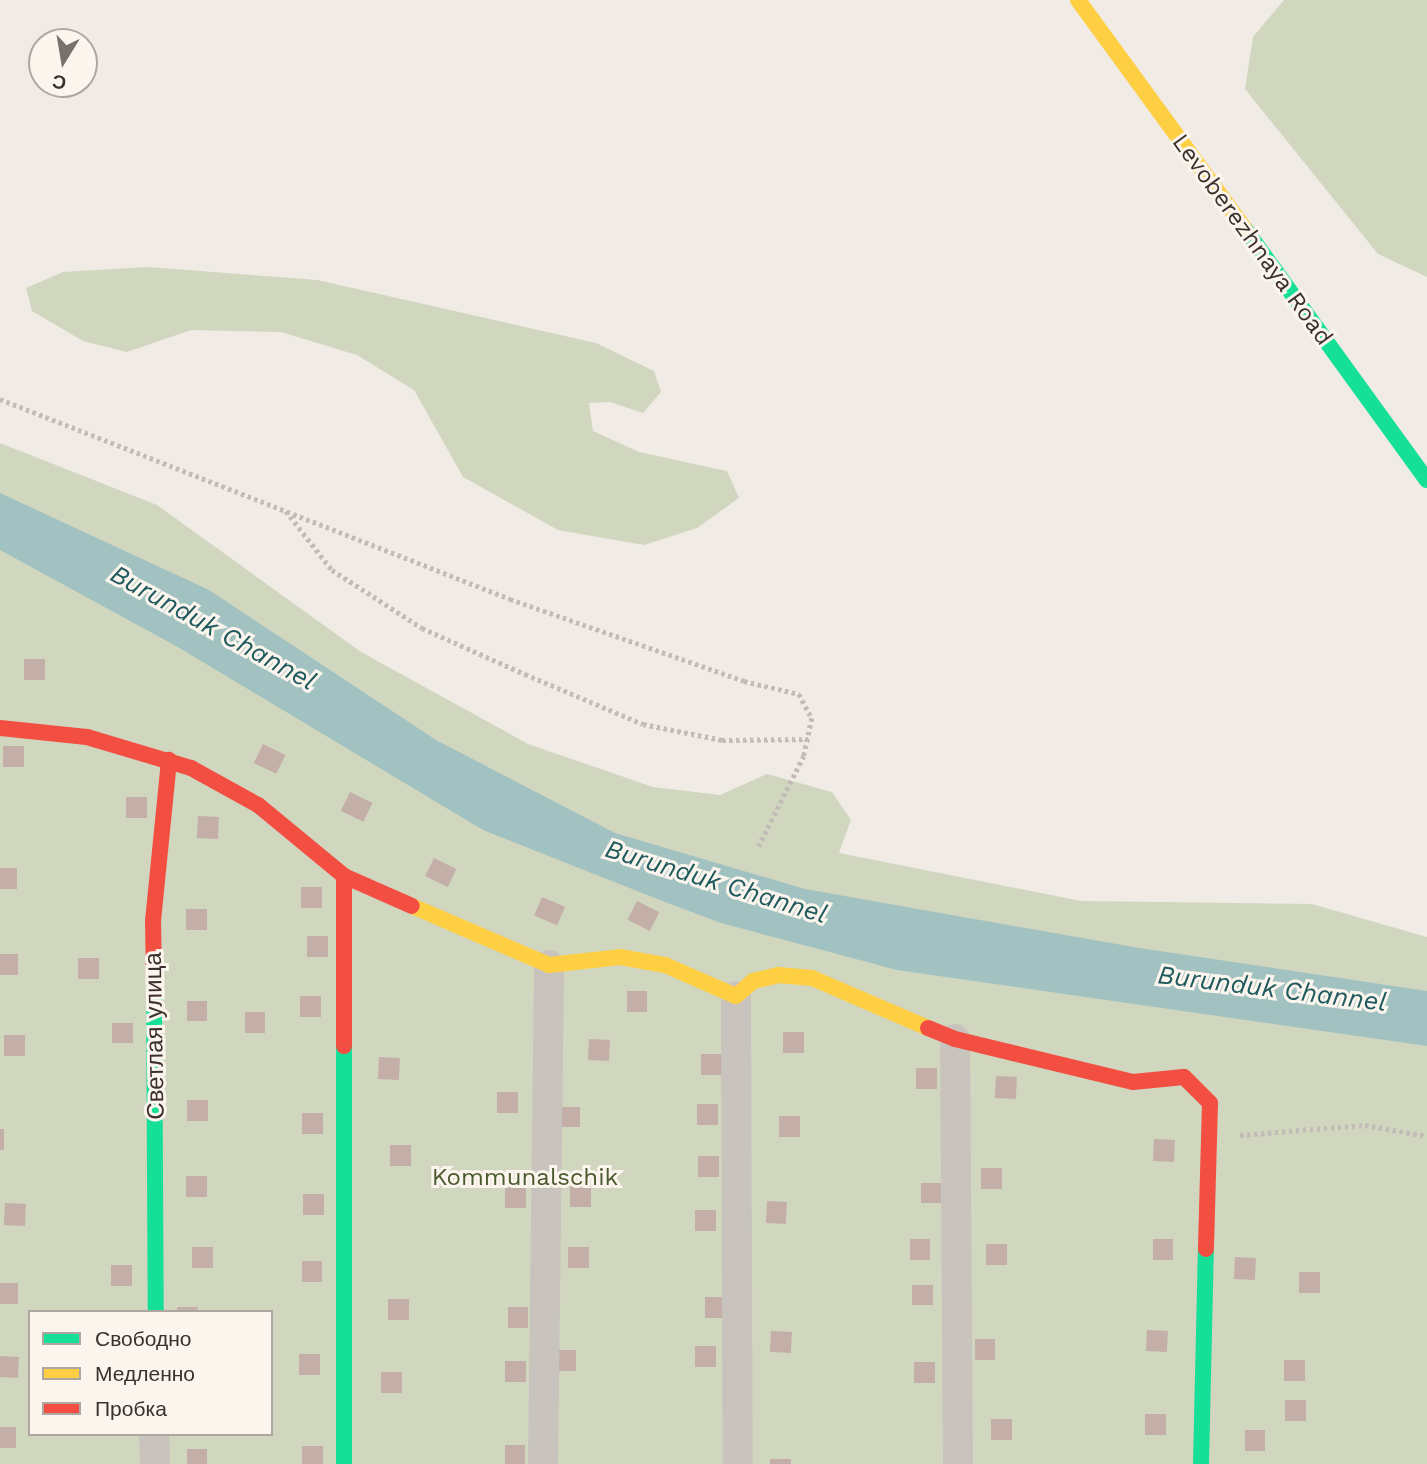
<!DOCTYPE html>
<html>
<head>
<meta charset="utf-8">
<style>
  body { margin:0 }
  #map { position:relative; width:1427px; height:1464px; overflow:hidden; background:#f0ebe5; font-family:"Work Sans",sans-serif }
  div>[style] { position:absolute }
  .green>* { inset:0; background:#d1d6bf }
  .water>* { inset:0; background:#a1c2c1 }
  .building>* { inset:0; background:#c3afa7; transform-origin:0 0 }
  .path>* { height:4.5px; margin-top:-2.25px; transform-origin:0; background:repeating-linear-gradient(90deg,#c2bbb6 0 3.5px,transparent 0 7px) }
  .street>* { height:30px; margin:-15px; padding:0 15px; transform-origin:15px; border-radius:15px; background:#c9c3be }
  .fast>* { height:16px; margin:-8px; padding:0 8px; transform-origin:8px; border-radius:8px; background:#16e098 }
  .slow>* { height:16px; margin:-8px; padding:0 8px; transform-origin:8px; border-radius:8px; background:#ffcf43 }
  .jam>* { height:16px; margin:-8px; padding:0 8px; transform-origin:8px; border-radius:8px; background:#f24e42 }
  span { translate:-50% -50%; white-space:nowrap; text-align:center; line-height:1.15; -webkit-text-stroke:6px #fbf5ee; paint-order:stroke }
  .street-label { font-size:24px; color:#3b302b }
  .park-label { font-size:24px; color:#4a5a2e }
  .water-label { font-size:26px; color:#1f5a5e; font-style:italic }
  .legend { position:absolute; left:28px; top:1310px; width:245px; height:126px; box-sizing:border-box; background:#fbf5ee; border:2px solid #aea6a0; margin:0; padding:9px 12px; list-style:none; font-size:21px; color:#3b302b }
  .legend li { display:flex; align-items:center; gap:14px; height:35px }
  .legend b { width:35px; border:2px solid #aea6a0 }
  .north { position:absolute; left:28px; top:28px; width:70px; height:70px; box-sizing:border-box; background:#fbf5ee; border:2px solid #aea6a0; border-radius:50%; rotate:191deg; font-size:19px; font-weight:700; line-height:28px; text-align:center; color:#3b302b }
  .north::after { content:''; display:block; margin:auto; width:24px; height:32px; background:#7a716c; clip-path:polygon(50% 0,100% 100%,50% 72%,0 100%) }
</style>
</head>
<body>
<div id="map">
  <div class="green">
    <div style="clip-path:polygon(1284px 0,1427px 0,1427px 277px,1378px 254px,1245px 89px,1253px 37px)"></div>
    <div style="clip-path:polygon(147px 267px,317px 280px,596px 343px,654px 371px,661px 392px,643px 413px,610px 402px,589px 403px,593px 431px,639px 452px,727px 471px,739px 498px,697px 528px,644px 545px,558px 530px,463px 477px,414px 390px,357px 355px,281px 332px,191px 330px,127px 352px,83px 341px,32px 311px,26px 288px,63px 272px)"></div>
    <div style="clip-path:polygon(evenodd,0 443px,157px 505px,361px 652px,528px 744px,653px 787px,720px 795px,767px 774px,832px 792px,851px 820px,839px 853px,1081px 901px,1312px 904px,1427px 937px,1427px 1464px,0 1464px,0 443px,30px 1312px,271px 1312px,271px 1434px,30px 1434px,30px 1312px)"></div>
  </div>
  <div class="water">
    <div style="clip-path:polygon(0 493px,209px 590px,436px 740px,615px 833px,805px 889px,1139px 948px,1427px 991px,1427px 1046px,897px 970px,721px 923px,665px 902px,483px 830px,176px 646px,0 550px)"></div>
  </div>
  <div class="building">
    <div style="left:24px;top:659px;width:21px;height:21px"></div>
    <div style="left:263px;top:744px;width:25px;height:21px;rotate:26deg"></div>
    <div style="left:3px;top:746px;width:21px;height:21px"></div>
    <div style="left:350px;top:792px;width:25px;height:21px;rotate:26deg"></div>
    <div style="left:126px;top:797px;width:21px;height:21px"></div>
    <div style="left:198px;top:816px;width:21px;height:22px;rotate:3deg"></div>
    <div style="left:434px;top:858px;width:25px;height:20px;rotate:26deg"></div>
    <div style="left:0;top:868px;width:17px;height:21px"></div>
    <div style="left:301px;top:887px;width:21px;height:21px"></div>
    <div style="left:542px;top:897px;width:25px;height:20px;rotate:23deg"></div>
    <div style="left:637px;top:901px;width:25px;height:21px;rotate:27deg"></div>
    <div style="left:186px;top:909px;width:21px;height:21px"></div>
    <div style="left:307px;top:936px;width:21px;height:21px"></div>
    <div style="left:0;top:954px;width:18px;height:21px"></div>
    <div style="left:78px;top:958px;width:21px;height:21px"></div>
    <div style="left:627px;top:991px;width:20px;height:21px"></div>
    <div style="left:300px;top:996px;width:21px;height:21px"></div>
    <div style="left:187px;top:1001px;width:20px;height:20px"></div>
    <div style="left:245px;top:1012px;width:20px;height:21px"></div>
    <div style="left:112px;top:1023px;width:21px;height:20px"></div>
    <div style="left:783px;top:1032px;width:21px;height:21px"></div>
    <div style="left:4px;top:1035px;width:21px;height:21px"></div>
    <div style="left:589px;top:1039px;width:21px;height:21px;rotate:3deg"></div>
    <div style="left:701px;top:1054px;width:21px;height:21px"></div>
    <div style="left:379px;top:1057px;width:21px;height:22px;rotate:3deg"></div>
    <div style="left:916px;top:1068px;width:21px;height:21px"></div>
    <div style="left:996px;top:1076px;width:21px;height:22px;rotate:3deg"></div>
    <div style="left:497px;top:1092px;width:21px;height:21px"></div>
    <div style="left:187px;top:1100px;width:21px;height:21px"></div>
    <div style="left:697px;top:1104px;width:21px;height:21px"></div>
    <div style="left:559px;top:1107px;width:21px;height:20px"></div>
    <div style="left:302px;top:1113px;width:21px;height:21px"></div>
    <div style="left:779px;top:1116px;width:21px;height:21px"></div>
    <div style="left:0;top:1129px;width:4px;height:21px"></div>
    <div style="left:1154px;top:1139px;width:21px;height:22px;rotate:3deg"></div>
    <div style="left:390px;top:1145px;width:21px;height:21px"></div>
    <div style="left:698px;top:1156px;width:21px;height:21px"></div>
    <div style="left:981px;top:1168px;width:21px;height:21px"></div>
    <div style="left:186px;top:1176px;width:21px;height:21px"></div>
    <div style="left:921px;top:1183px;width:20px;height:20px"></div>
    <div style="left:570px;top:1186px;width:21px;height:21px"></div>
    <div style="left:505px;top:1187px;width:21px;height:21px"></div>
    <div style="left:303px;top:1194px;width:21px;height:21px"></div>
    <div style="left:767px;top:1201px;width:20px;height:22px;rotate:3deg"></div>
    <div style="left:5px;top:1203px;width:21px;height:22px;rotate:3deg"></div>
    <div style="left:695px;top:1210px;width:21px;height:21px"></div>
    <div style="left:910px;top:1239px;width:20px;height:21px"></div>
    <div style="left:1153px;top:1239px;width:20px;height:21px"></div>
    <div style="left:986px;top:1244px;width:21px;height:21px"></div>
    <div style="left:192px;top:1247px;width:21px;height:21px"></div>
    <div style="left:568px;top:1247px;width:21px;height:21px"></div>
    <div style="left:1235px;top:1257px;width:21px;height:22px;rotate:3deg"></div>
    <div style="left:302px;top:1261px;width:20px;height:21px"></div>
    <div style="left:111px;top:1265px;width:21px;height:21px"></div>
    <div style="left:1299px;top:1272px;width:21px;height:21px"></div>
    <div style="left:0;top:1283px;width:18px;height:21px"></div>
    <div style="left:912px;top:1285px;width:21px;height:20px"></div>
    <div style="left:705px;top:1297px;width:20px;height:21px"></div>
    <div style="left:388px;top:1299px;width:21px;height:21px"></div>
    <div style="left:177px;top:1307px;width:21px;height:5px"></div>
    <div style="left:508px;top:1307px;width:20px;height:21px"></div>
    <div style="left:1147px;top:1330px;width:21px;height:21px;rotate:3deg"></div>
    <div style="left:771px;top:1331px;width:21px;height:21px;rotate:3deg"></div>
    <div style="left:975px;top:1339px;width:20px;height:21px"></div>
    <div style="left:695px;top:1346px;width:21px;height:21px"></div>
    <div style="left:555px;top:1350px;width:21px;height:21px"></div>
    <div style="left:299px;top:1354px;width:21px;height:21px"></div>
    <div style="left:0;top:1356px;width:19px;height:21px;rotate:3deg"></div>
    <div style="left:1284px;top:1360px;width:21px;height:21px"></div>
    <div style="left:505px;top:1361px;width:21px;height:21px"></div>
    <div style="left:914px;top:1362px;width:21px;height:21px"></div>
    <div style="left:381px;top:1372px;width:21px;height:21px"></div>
    <div style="left:1285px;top:1400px;width:21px;height:21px"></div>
    <div style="left:1145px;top:1414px;width:21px;height:21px"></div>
    <div style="left:991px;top:1419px;width:21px;height:21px"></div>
    <div style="left:0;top:1427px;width:16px;height:21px"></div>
    <div style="left:1245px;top:1430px;width:20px;height:21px"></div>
    <div style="left:505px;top:1445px;width:20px;height:19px"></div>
    <div style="left:302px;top:1446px;width:21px;height:18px"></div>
    <div style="left:187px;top:1449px;width:20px;height:15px"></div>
    <div style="left:770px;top:1459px;width:21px;height:5px"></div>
  </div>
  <div class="path">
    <div style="left:0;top:399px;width:548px;rotate:21.41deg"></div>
    <div style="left:510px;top:599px;width:248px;rotate:19.3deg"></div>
    <div style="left:744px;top:681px;width:57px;rotate:13.3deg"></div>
    <div style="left:799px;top:694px;width:27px;rotate:62deg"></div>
    <div style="left:812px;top:718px;width:39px;rotate:102deg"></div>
    <div style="left:804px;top:756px;width:103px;rotate:116.6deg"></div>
    <div style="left:286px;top:511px;width:75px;rotate:52.1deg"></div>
    <div style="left:332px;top:570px;width:107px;rotate:32.8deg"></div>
    <div style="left:422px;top:628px;width:113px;rotate:24.1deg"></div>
    <div style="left:525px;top:674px;width:128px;rotate:23deg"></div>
    <div style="left:643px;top:724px;width:81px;rotate:11.4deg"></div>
    <div style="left:722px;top:740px;width:86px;rotate:-0.7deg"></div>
    <div style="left:1240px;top:1135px;width:125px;rotate:-4.6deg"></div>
    <div style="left:1365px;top:1125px;width:63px;rotate:10.1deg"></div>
  </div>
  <div class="street">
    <div style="left:736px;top:996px;width:468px;rotate:89.8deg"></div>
    <div style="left:955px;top:1039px;width:425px;rotate:89.6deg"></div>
    <div style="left:154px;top:1434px;width:30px;rotate:88deg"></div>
    <div style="left:543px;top:1464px;width:499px;rotate:-89.3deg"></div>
  </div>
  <div class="fast">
    <div style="left:1245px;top:229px;width:310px;rotate:54.1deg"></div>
    <div style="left:154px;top:982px;width:330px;rotate:89.7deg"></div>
    <div style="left:344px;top:1046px;width:418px;rotate:90deg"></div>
    <div style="left:1201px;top:1464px;width:215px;rotate:-88.7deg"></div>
  </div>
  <div class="slow">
    <div style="left:1078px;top:0;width:283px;rotate:53.9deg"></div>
    <div style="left:412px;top:906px;width:149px;rotate:23.3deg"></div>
    <div style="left:549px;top:965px;width:71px;rotate:-6.4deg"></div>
    <div style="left:620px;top:957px;width:46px;rotate:10.1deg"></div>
    <div style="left:665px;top:965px;width:77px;rotate:23.6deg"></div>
    <div style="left:736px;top:996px;width:23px;rotate:-41deg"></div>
    <div style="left:753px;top:981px;width:26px;rotate:-13deg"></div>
    <div style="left:778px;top:975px;width:34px;rotate:5deg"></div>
    <div style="left:812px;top:978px;width:126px;rotate:23.3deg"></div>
  </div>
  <div class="jam">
    <div style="left:0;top:728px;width:87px;rotate:5.9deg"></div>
    <div style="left:87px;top:737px;width:109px;rotate:16.6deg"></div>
    <div style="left:191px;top:768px;width:77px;rotate:28.9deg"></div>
    <div style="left:258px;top:805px;width:112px;rotate:39.5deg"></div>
    <div style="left:344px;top:876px;width:74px;rotate:23.8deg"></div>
    <div style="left:344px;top:876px;width:170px;rotate:90deg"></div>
    <div style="left:154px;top:982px;width:61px;rotate:-90.9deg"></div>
    <div style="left:153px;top:921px;width:162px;rotate:-84.3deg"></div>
    <div style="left:928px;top:1028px;width:29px;rotate:22deg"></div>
    <div style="left:955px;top:1039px;width:183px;rotate:13.6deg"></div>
    <div style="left:1133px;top:1082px;width:51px;rotate:-5.6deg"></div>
    <div style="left:1184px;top:1077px;width:37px;rotate:45deg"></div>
    <div style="left:1210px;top:1103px;width:146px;rotate:91.6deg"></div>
  </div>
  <div class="street-label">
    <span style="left:1252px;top:240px;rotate:54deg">Levoberezhnaya Road</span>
    <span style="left:155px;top:1036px;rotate:-91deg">Светлая улица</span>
  </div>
  <div class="park-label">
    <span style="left:525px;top:1178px">Kommunalschik</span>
  </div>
  <div class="water-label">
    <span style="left:213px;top:628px;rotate:29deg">Burunduk Channel</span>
    <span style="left:716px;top:882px;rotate:17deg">Burunduk Channel</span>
    <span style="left:1272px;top:989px;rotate:7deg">Burunduk Channel</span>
  </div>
  <ul class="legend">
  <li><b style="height:9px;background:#16e098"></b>Свободно</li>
  <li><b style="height:9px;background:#ffcf43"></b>Медленно</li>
  <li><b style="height:9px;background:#f24e42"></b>Пробка</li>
  </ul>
  <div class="north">С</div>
</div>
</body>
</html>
